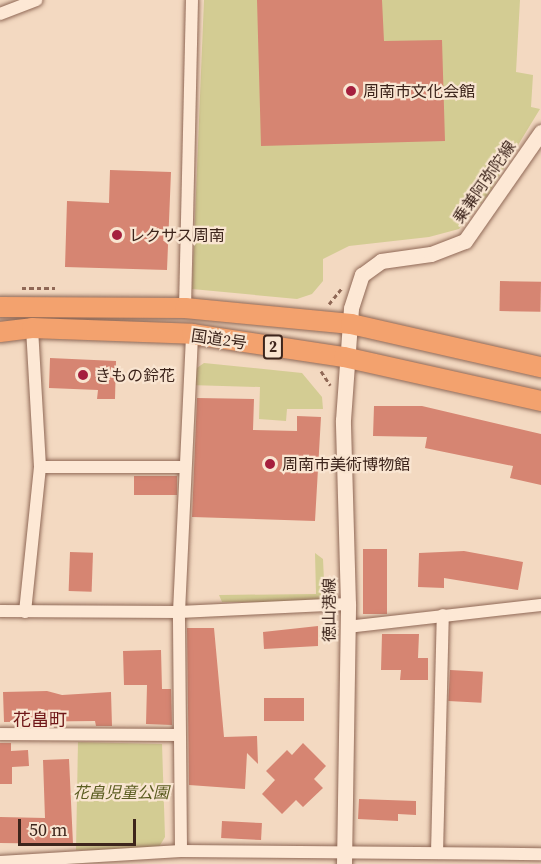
<!DOCTYPE html>
<html>
<head>
<meta charset="utf-8">
<style>
  body { margin:0 }
  #map { position:relative; width:541px; height:864px; overflow:hidden; background:#f3d9c1; font-family:"Source Serif 4","Noto Sans JP",serif }
  div>[style] { position:absolute }
  .green>* { inset:0; background:#d3cc93 }
  .building>* { inset:0; background:#d68572; transform-origin:0 0 }
  .path>* { height:3px; margin-top:-1.5px; transform-origin:0; background:repeating-linear-gradient(90deg,#8f6856 0 4.5px,transparent 0 7.5px) }
  .roads { filter:drop-shadow(0 0 2px #8f6856) drop-shadow(0 0 2px #8f6856) }
  .minor>* { height:12px; margin:-6px; padding:0 6px; transform-origin:6px; border-radius:6px; background:#fde8d5 }
  .tertiary>* { height:15px; margin:-7.5px; padding:0 7.5px; transform-origin:7.5px; border-radius:7.5px; background:#fde8d5 }
  .trunk>* { height:20px; margin:-10px; padding:0 10px; transform-origin:10px; border-radius:10px; background:#f3a26e }
  .dots>* { width:16px; height:16px; translate:-50% -50%; box-sizing:border-box; border:3px solid #f9e5d1; border-radius:50% }
  span { translate:-50% -50%; white-space:nowrap; text-align:center; line-height:1.15; -webkit-text-stroke:4.5px #f9e5d1; paint-order:stroke }
  .shield-label span { padding:2px 4px; background:#f9e5d1; border:2px solid; border-radius:4px; -webkit-text-stroke-width:0 }
  .shield-label { font-size:15px; color:#3d251c; font-weight:700 }
  .poi-label { font-size:16px; color:#3d251c }
  .left { translate:0 -50%; text-align:left }
  .street-label { font-size:16px; color:#3d251c }
  .park-label { font-size:16px; color:#5a5c20; font-style:italic }
  .neighbourhood-label { font-size:18px; color:#6f1617 }
  .scale { position:absolute; left:18px; top:819px; width:118px; height:27px; box-sizing:border-box; border:3px solid #3d251c; border-top:0; padding-left:8px; font-size:18px; line-height:21px; white-space:nowrap; color:#3d251c; -webkit-text-stroke:4px #f9e5d1; paint-order:stroke }
</style>
</head>
<body>
<div id="map">
  <div class="green">
    <div style="clip-path:polygon(204px 0,520px 0,516px 72px,533px 75px,531px 107px,540px 109px,487px 196px,459px 229px,429px 237px,349px 246px,323px 259px,323px 281px,312px 294px,297px 299px,192px 289px)"></div>
    <div style="clip-path:polygon(204px 363px,302px 373px,322px 397px,323px 409px,287px 409px,286px 421px,259px 419px,260px 387px,189px 385px,194px 370px)"></div>
    <div style="clip-path:polygon(315px 553px,323px 559px,325px 602px,222px 602px,219px 595px,316px 594px)"></div>
    <div style="clip-path:polygon(78px 742px,162px 744px,165px 837px,159px 847px,150px 851px,76px 850px)"></div>
  </div>
  <div class="building">
    <div style="clip-path:polygon(257px 0,382px 0,384px 41px,442px 40px,445px 141px,261px 146px)"></div>
    <div style="clip-path:polygon(110px 170px,171px 172px,167px 270px,65px 267px,67px 201px,109px 203px)"></div>
    <div style="left:500px;top:281px;width:41px;height:30px;rotate:1deg"></div>
    <div style="clip-path:polygon(50px 358px,116px 361px,115px 399px,97px 399px,98px 390px,49px 388px)"></div>
    <div style="clip-path:polygon(197px 398px,254px 399px,253px 430px,297px 431px,297px 416px,321px 417px,315px 521px,192px 517px)"></div>
    <div style="clip-path:polygon(374px 406px,422px 406px,541px 434px,541px 485px,510px 478px,513px 466px,425px 448px,427px 437px,373px 436px)"></div>
    <div style="left:134px;top:476px;width:43px;height:19px"></div>
    <div style="left:387px;top:549px;width:65px;height:24px;rotate:90deg"></div>
    <div style="clip-path:polygon(464px 551px,523px 562px,518px 590px,444px 578px,444px 588px,418px 587px,419px 553px)"></div>
    <div style="left:70px;top:552px;width:23px;height:39px;rotate:2deg"></div>
    <div style="clip-path:polygon(318px 626px,318px 646px,264px 649px,263px 632px)"></div>
    <div style="clip-path:polygon(187px 628px,214px 628px,224px 737px,257px 736px,258px 764px,247px 753px,245px 789px,189px 785px)"></div>
    <div style="clip-path:polygon(382px 634px,419px 634px,418px 658px,428px 658px,428px 680px,400px 680px,401px 670px,381px 670px)"></div>
    <div style="clip-path:polygon(161px 650px,162px 689px,171px 689px,172px 725px,146px 724px,147px 685px,124px 685px,123px 651px)"></div>
    <div style="left:450px;top:670px;width:33px;height:31px;rotate:3deg"></div>
    <div style="clip-path:polygon(47px 691px,62px 695px,111px 692px,112px 726px,96px 726px,95px 721px,4px 722px,3px 692px)"></div>
    <div style="left:304px;top:698px;width:23px;height:40px;rotate:90deg"></div>
    <div style="clip-path:polygon(0 743px,11px 743px,11px 751px,28px 750px,29px 766px,12px 767px,12px 784px,0 784px)"></div>
    <div style="clip-path:polygon(303px 743px,326px 766px,314px 779px,323px 788px,303px 807px,296px 800px,282px 814px,262px 794px,275px 780px,266px 771px,287px 750px,292px 755px)"></div>
    <div style="clip-path:polygon(69px 759px,73px 844px,0 843px,0 817px,45px 818px,43px 760px)"></div>
    <div style="clip-path:polygon(359px 799px,416px 801px,416px 815px,398px 814px,398px 821px,358px 819px)"></div>
    <div style="left:222px;top:821px;width:40px;height:17px;rotate:3deg"></div>
  </div>
  <div class="path">
    <div style="left:22px;top:288px;width:33px"></div>
    <div style="left:329px;top:304px;width:21px;rotate:-51deg"></div>
    <div style="left:321px;top:371px;width:17px;rotate:57deg"></div>
  </div>
  <div class="roads">
    <div class="minor">
      <div style="left:0;top:14px;width:39px;rotate:-21deg"></div>
      <div style="left:185px;top:308px;width:308px;rotate:-88.7deg"></div>
      <div style="left:40px;top:467px;width:145px"></div>
      <div style="left:0;top:611px;width:179px;rotate:0.3deg"></div>
      <div style="left:179px;top:612px;width:169px;rotate:-2.7deg"></div>
      <div style="left:25px;top:612px;width:146px;rotate:-84.1deg"></div>
      <div style="left:40px;top:467px;width:139px;rotate:-93.3deg"></div>
      <div style="left:347px;top:627px;width:195px;rotate:-6.5deg"></div>
      <div style="left:0;top:734px;width:177px;rotate:0.3deg"></div>
      <div style="left:181px;top:851px;width:239px;rotate:-90.5deg"></div>
      <div style="left:179px;top:612px;width:278px;rotate:-87.3deg"></div>
      <div style="left:437px;top:853px;width:238px;rotate:-88.6deg"></div>
      <div style="left:0;top:862px;width:181px;rotate:-3.5deg"></div>
      <div style="left:181px;top:851px;width:360px;rotate:0.5deg"></div>
    </div>
    <div class="tertiary">
      <div style="left:344px;top:864px;width:260px;rotate:-89.1deg"></div>
      <div style="left:348px;top:604px;width:184px;rotate:-91.6deg"></div>
      <div style="left:343px;top:420px;width:112px;rotate:-85.9deg"></div>
      <div style="left:351px;top:308px;width:35px;rotate:-72deg"></div>
      <div style="left:362px;top:275px;width:24px;rotate:-36deg"></div>
      <div style="left:381px;top:261px;width:50px;rotate:-8deg"></div>
      <div style="left:431px;top:254px;width:36px;rotate:-21deg"></div>
      <div style="left:465px;top:241px;width:133px;rotate:-55.1deg"></div>
    </div>
    <div class="trunk">
      <div style="left:0;top:307px;width:185px;rotate:0.3deg"></div>
      <div style="left:185px;top:308px;width:167px;rotate:5.5deg"></div>
      <div style="left:351px;top:324px;width:195px;rotate:12.8deg"></div>
      <div style="left:0;top:332px;width:32px;rotate:-7deg"></div>
      <div style="left:32px;top:328px;width:160px;rotate:2.1deg"></div>
      <div style="left:192px;top:334px;width:154px;rotate:8.6deg"></div>
      <div style="left:344px;top:357px;width:202px;rotate:12.6deg"></div>
    </div>
  </div>
  <div class="dots">
    <div style="left:351px;top:91px;background:#a51f3e"></div>
    <div style="left:117px;top:235px;background:#a51f3e"></div>
    <div style="left:83px;top:375px;background:#a51f3e"></div>
    <div style="left:270px;top:464px;background:#a51f3e"></div>
  </div>
  <div class="shield-label">
    <span style="left:273px;top:347px">2</span>
  </div>
  <div class="poi-label">
    <span class="left" style="left:363px;top:91px">周南市文化会館</span>
    <span class="left" style="left:129px;top:235px">レクサス周南</span>
    <span class="left" style="left:95px;top:375px">きもの鈴花</span>
    <span class="left" style="left:282px;top:464px">周南市美術博物館</span>
  </div>
  <div class="street-label">
    <span style="left:484px;top:182px;rotate:-55deg">乗兼阿弥陀線</span>
    <span style="left:219px;top:339px;rotate:8deg">国道2号</span>
    <span style="left:329px;top:610px;rotate:-90deg">徳山港線</span>
  </div>
  <div class="park-label">
    <span style="left:121px;top:792px">花畠児童公園</span>
  </div>
  <div class="neighbourhood-label">
    <span style="left:40px;top:720px">花畠町</span>
  </div>
  <div class="scale">50 m</div>
</div>
</body>
</html>
